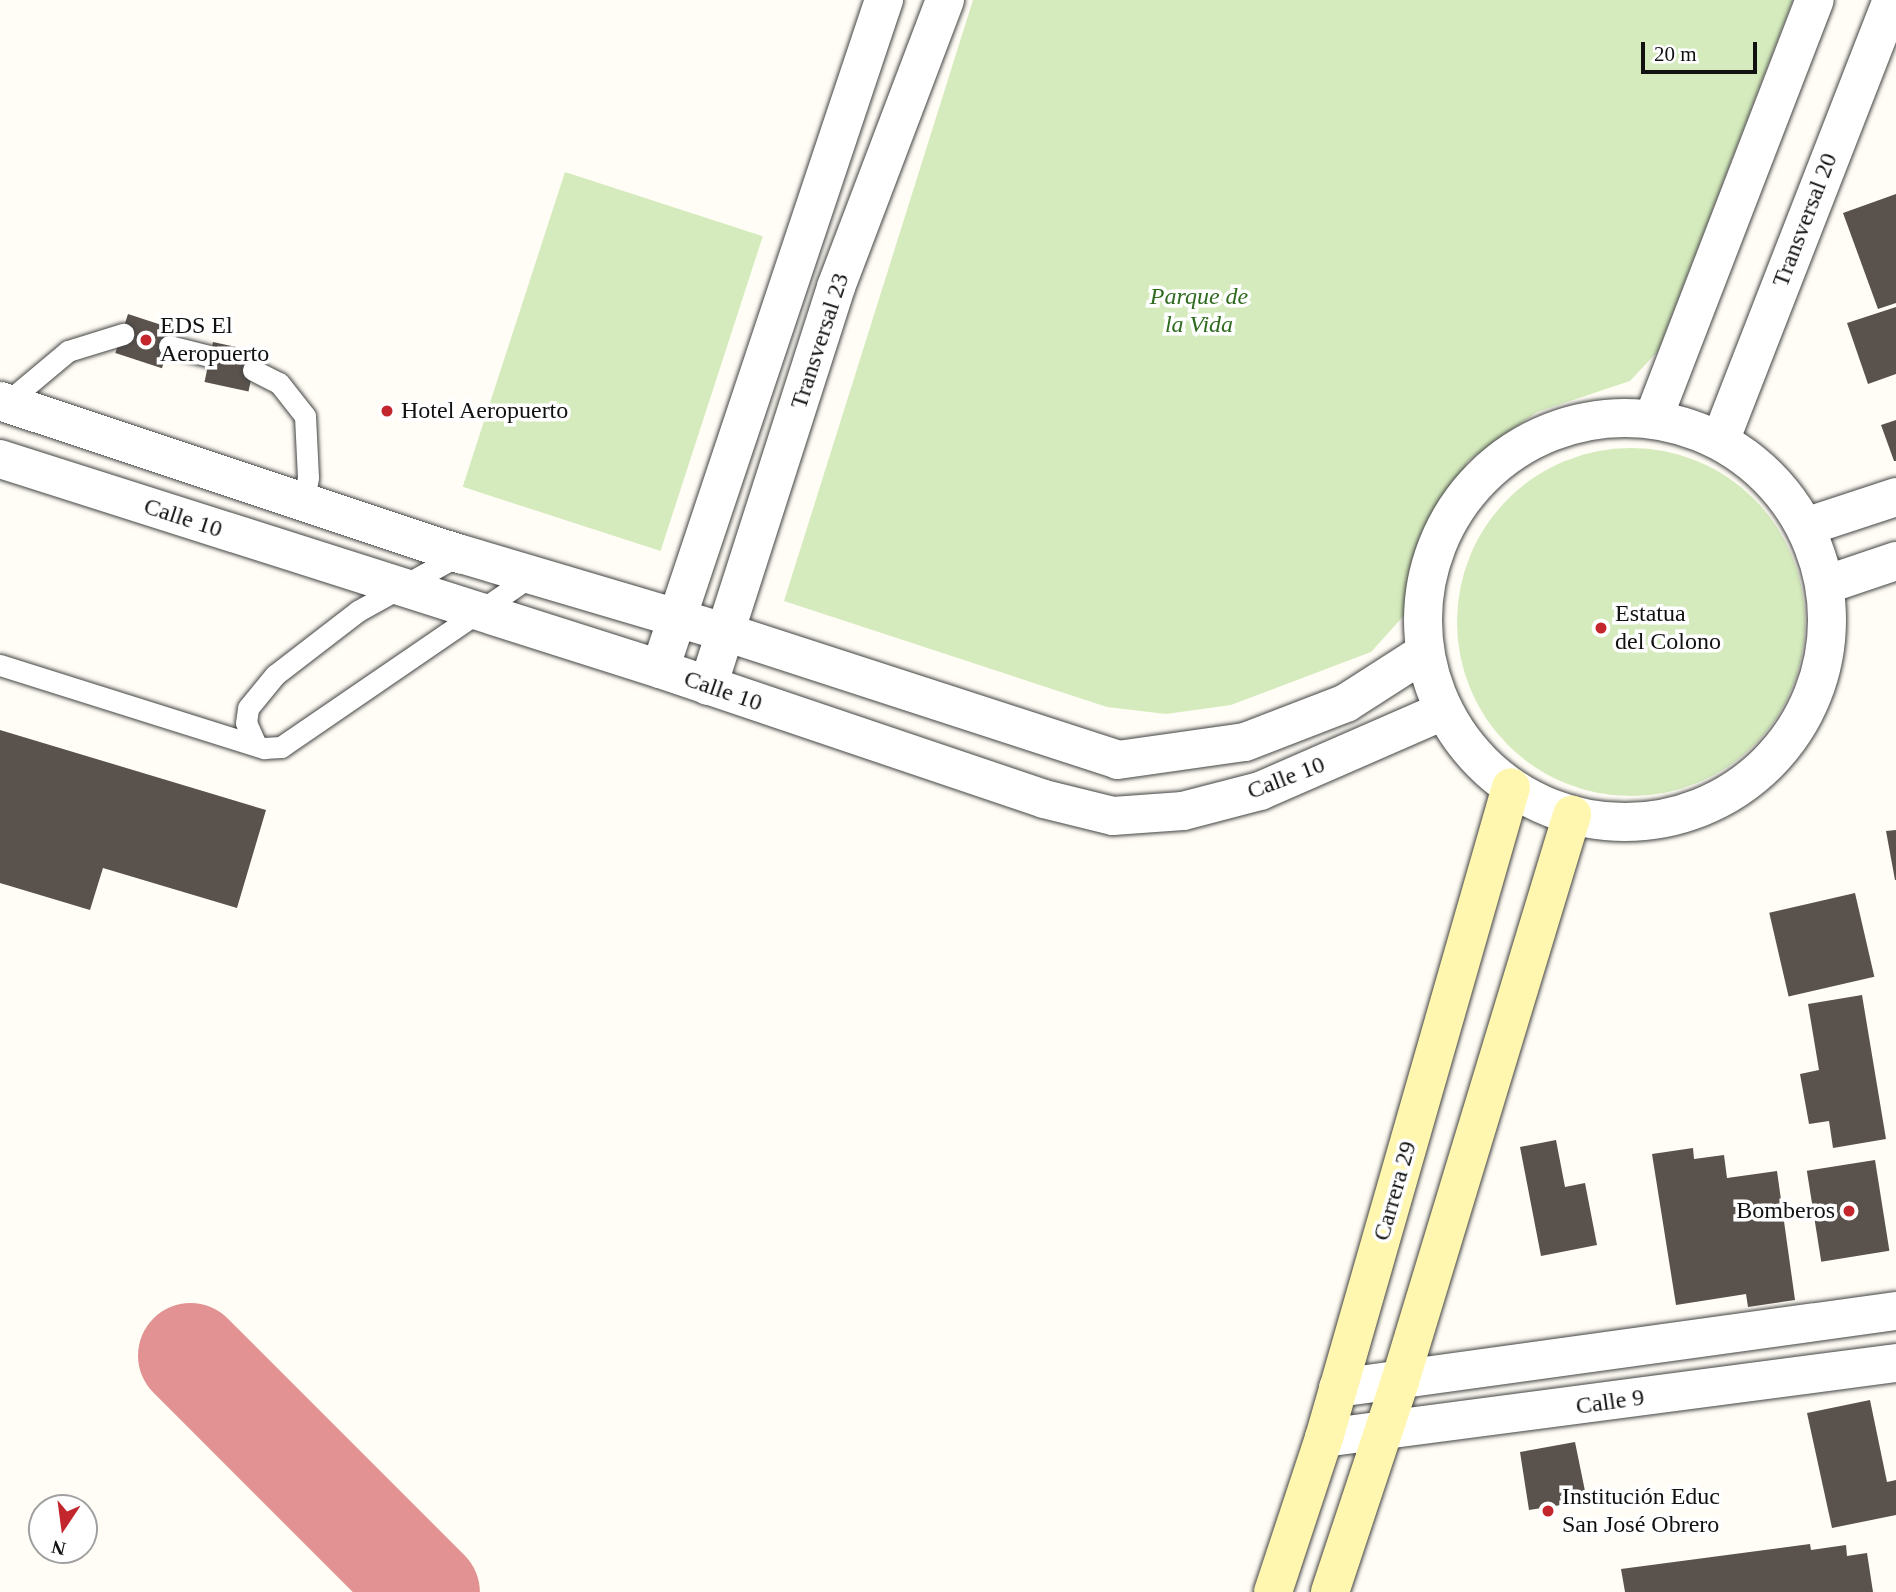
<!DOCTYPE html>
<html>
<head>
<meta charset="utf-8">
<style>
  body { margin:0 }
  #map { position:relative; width:1896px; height:1592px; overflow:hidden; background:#fffdf5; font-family:"Times New Roman",serif }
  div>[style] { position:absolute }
  .green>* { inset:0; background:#d5ebbd; transform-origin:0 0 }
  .round { border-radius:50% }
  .taxiway>* { height:105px; margin:-52.5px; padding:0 52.5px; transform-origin:52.5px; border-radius:52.5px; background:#e29292 }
  .building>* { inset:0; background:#5a524d; transform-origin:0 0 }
  .roads { filter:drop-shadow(0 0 2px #444) drop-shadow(0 0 2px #444) }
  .service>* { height:21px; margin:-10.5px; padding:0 10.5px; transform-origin:10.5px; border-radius:10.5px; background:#fff }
  .minor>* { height:38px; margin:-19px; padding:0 19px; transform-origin:19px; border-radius:19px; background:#fff }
  .tertiary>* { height:38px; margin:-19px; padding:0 19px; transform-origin:19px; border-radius:19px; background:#fff }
  .tertiary>.ring { margin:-19px; padding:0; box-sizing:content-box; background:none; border:38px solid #fff; border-radius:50% }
  .secondary>* { height:38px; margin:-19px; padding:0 19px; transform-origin:19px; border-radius:19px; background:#fff6b0 }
  .dots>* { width:19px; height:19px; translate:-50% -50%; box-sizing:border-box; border:4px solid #fff; border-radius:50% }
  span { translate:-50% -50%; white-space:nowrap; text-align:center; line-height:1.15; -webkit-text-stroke:7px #fff; paint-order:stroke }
  .street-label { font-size:24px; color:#111 }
  .park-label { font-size:24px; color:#2f6b1f; font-style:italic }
  .poi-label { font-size:24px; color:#111 }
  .left { translate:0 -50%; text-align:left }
  .right { translate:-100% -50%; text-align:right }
  .north { position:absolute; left:28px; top:1494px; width:70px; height:70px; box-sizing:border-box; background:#fff; border:2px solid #a0a0a0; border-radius:50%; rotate:193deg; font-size:19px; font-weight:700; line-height:28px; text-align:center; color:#111 }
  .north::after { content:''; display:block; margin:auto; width:24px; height:32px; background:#c4262e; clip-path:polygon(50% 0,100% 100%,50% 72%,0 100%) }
  .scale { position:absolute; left:1641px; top:42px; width:116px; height:32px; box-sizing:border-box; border:4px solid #111; border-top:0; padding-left:9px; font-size:21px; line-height:24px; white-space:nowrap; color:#111; -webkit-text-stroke:5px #fff; paint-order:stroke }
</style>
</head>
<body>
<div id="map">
  <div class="green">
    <div style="clip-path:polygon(973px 0,1793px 0,1658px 351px,1630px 381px,1537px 412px,1468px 461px,1436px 522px,1418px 600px,1371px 652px,1231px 705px,1166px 714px,1107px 707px,784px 601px)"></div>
    <div style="left:565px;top:172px;width:208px;height:331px;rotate:18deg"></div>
    <div class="round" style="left:1457px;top:448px;width:348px;height:348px"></div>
  </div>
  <div class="taxiway">
    <div style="left:190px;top:1355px;width:335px;rotate:45deg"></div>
  </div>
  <div class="building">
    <div style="clip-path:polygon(1896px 194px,1896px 303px,1878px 309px,1843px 213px)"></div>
    <div style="clip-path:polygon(1896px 307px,1896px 374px,1868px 384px,1847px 323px)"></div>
    <div style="left:128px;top:314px;width:49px;height:41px;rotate:18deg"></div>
    <div style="left:213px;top:342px;width:45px;height:41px;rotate:12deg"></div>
    <div style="clip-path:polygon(1896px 420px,1896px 461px,1894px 461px,1881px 425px)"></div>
    <div style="clip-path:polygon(0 730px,266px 810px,237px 908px,103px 868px,90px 910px,0 883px)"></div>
    <div style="clip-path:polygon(1896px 830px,1896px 880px,1895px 880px,1886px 831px)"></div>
    <div style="left:1855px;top:893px;width:86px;height:88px;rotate:77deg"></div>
    <div style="clip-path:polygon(1862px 995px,1886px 1139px,1833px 1148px,1829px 1121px,1809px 1124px,1800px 1074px,1819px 1070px,1808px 1004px)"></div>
    <div style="clip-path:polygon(1556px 1140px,1565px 1187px,1585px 1183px,1597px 1245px,1541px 1256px,1520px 1147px)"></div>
    <div style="clip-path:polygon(1693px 1148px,1694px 1159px,1724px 1155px,1727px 1178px,1777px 1171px,1795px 1300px,1748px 1307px,1746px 1294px,1676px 1305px,1652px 1154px)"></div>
    <div style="left:1875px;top:1160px;width:92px;height:69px;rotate:81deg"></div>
    <div style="clip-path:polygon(1870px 1400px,1887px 1482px,1896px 1480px,1896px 1515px,1832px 1528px,1807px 1413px)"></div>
    <div style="clip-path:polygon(1575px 1442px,1585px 1491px,1560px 1496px,1561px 1505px,1529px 1510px,1520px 1452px)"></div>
    <div style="clip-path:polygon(1810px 1544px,1811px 1550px,1846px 1545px,1847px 1556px,1867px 1553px,1873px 1592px,1625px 1592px,1621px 1569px)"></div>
  </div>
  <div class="roads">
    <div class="service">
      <div style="left:169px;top:346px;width:41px;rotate:14deg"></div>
      <div style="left:253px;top:370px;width:29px;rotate:27deg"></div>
      <div style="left:279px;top:383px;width:42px;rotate:51.8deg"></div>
      <div style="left:305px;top:416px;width:61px;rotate:87.2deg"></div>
      <div style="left:308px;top:477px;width:25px;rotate:99deg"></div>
      <div style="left:6px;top:403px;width:81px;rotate:-40deg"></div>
      <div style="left:68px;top:351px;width:58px;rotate:-17.2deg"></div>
      <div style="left:0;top:665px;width:277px;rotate:17.5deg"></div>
      <div style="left:264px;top:748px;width:17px;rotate:-3deg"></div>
      <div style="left:281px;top:747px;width:303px;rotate:-34.4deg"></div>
      <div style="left:256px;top:745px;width:24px;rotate:-114deg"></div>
      <div style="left:246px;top:723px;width:15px;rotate:-82deg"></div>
      <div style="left:248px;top:708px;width:43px;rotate:-50.7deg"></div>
      <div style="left:275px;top:675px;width:105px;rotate:-37.6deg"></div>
      <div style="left:358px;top:611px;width:118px;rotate:-29deg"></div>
    </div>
    <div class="minor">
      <div style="left:1805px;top:527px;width:96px;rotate:-18.2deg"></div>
      <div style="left:1825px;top:585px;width:75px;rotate:-18.7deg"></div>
      <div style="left:660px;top:669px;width:706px;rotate:-71.49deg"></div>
      <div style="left:708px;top:686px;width:419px;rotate:-72.2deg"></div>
      <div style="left:836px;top:287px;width:307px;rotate:-69.2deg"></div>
      <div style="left:1338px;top:1388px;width:563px;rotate:-7.86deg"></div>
      <div style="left:1324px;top:1438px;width:577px;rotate:-7.47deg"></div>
    </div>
    <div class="tertiary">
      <div style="left:0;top:401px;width:486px;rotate:18.4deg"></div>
      <div style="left:461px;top:554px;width:275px;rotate:16.5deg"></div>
      <div style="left:725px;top:632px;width:413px;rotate:18deg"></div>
      <div style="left:1118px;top:760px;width:128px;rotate:-8.1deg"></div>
      <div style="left:1245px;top:742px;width:108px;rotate:-21.1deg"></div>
      <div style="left:1346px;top:703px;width:93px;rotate:-32.7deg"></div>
      <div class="ring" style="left:1423px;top:418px;width:366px;height:366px"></div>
      <div style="left:1653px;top:419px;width:449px;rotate:-68.9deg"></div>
      <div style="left:1720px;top:441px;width:473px;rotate:-68.7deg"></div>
      <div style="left:0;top:459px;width:693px;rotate:17.65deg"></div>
      <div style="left:660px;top:669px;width:405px;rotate:18.7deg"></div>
      <div style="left:1044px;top:799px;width:71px;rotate:13.8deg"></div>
      <div style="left:1113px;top:816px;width:70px;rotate:-4.1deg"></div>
      <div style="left:1183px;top:811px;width:80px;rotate:-14.6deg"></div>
      <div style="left:1260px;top:791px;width:200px;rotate:-23.6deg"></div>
    </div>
    <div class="secondary">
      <div style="left:1273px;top:1592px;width:162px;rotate:-71.7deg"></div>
      <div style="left:1324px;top:1438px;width:677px;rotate:-73.97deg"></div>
      <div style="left:1330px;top:1592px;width:222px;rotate:-71.6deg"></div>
      <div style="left:1400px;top:1381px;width:592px;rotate:-73.1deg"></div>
    </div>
  </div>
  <div class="dots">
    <div style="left:146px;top:340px;background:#c4262e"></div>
    <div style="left:387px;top:411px;background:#c4262e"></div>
    <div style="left:1601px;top:628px;background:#c4262e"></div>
    <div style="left:1849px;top:1211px;background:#c4262e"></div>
    <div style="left:1548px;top:1511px;background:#c4262e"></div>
  </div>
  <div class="street-label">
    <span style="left:1805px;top:220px;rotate:-69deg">Transversal 20</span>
    <span style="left:820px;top:341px;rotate:-72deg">Transversal 23</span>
    <span style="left:183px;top:518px;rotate:18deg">Calle 10</span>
    <span style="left:723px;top:691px;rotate:19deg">Calle 10</span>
    <span style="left:1286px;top:778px;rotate:-21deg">Calle 10</span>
    <span style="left:1395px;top:1191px;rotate:-74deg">Carrera 29</span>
    <span style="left:1610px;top:1402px;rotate:-8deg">Calle 9</span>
  </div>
  <div class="park-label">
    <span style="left:1199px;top:311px">Parque de<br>la Vida</span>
  </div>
  <div class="poi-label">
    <span class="left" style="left:160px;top:340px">EDS El<br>Aeropuerto</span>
    <span class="left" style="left:401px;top:411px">Hotel Aeropuerto</span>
    <span class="left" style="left:1615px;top:628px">Estatua<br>del Colono</span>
    <span class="right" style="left:1835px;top:1211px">Bomberos</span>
    <span class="left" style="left:1562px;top:1511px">Institución Educ<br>San José Obrero</span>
  </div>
  <div class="north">N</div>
  <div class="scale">20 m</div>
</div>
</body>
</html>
